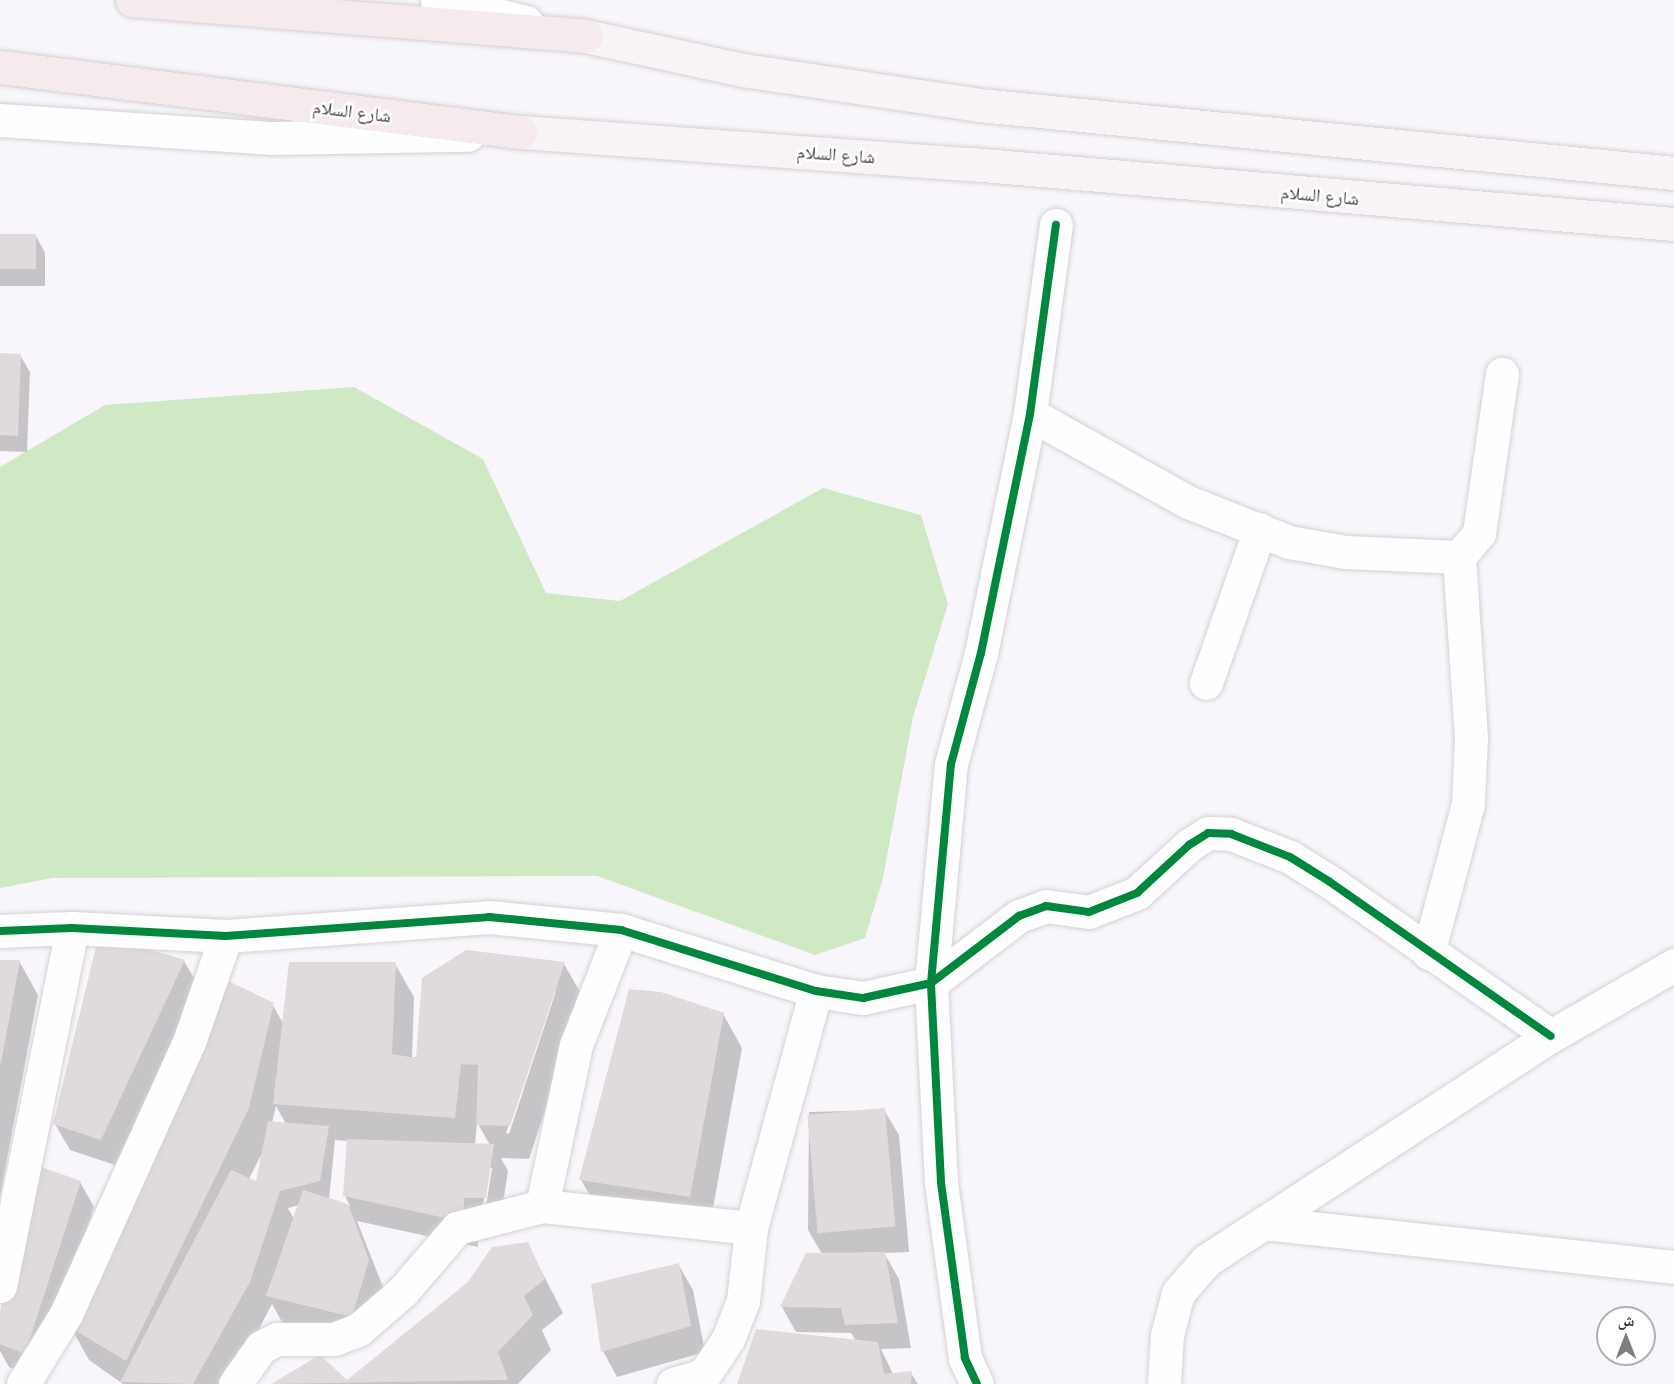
<!DOCTYPE html>
<html>
<head>
<meta charset="utf-8">
<style>
  body { margin:0 }
  #map { position:relative; width:1674px; height:1384px; overflow:hidden; background:#f9f6fb; font-family:Lato,"Noto Naskh Arabic",sans-serif }
  div>[style] { position:absolute }
  .green>* { inset:0; background:#d0e9c5 }
  .shadow>* { inset:0; background:#0003 }
  .building>* { inset:0; background:#dfdadb; transform-origin:0 0 }
  .roads { filter:drop-shadow(0 0 2px #d4d1d6) drop-shadow(0 0 2px #d4d1d6) }
  .minor>* { height:33px; margin:-16.5px; padding:0 16.5px; transform-origin:16.5px; border-radius:16.5px; background:#fefefe }
  .major>* { height:33px; margin:-16.5px; padding:0 16.5px; transform-origin:16.5px; border-radius:16.5px; background:#f8f3f4 }
  .highway>* { height:33px; margin:-16.5px; padding:0 16.5px; transform-origin:16.5px; border-radius:16.5px; background:#f5ebed }
  .cycleway>* { height:8px; margin:-4px; padding:0 4px; transform-origin:4px; border-radius:4px; background:#00873e }
  span { translate:-50% -50%; white-space:nowrap; text-align:center; line-height:1.15; -webkit-text-stroke:5px #fff; paint-order:stroke }
  .street-label { font-size:18px; color:#3e3a41 }
  .north { position:absolute; left:1596px; top:1306px; width:60px; height:60px; box-sizing:border-box; background:#fff; border:2px solid #b2b0b3; border-radius:50%; rotate:0deg; font-size:16px; font-weight:700; line-height:24px; text-align:center; color:#3e3a41 }
  .north::after { content:''; display:block; margin:auto; width:21px; height:27px; background:#7f7c82; clip-path:polygon(50% 0,100% 100%,50% 72%,0 100%) }
</style>
</head>
<body>
<div id="map">
  <div class="green">
    <div style="clip-path:polygon(354px 387px,483px 459px,546px 593px,620px 601px,823px 488px,921px 515px,948px 604px,913px 717px,883px 878px,865px 938px,815px 955px,597px 876px,52px 878px,0 888px,0 467px,105px 405px)"></div>
  </div>
  <div class="shadow">
    <div style="clip-path:polygon(0 235px,36px 236px,45px 253px,45px 286px,0 286px)"></div>
    <div style="clip-path:polygon(0 354px,20px 355px,30px 372px,27px 452px,0 451px)"></div>
    <div style="clip-path:polygon(0 961px,19px 961px,38px 995px,0 1197px)"></div>
    <div style="clip-path:polygon(184px 961px,199px 987px,115px 1165px,70px 1150px,55px 1124px)"></div>
    <div style="clip-path:polygon(evenodd,395px 964px,414px 997px,412px 1059px,564px 964px,583px 997px,529px 1159px,501px 1158px,508px 1171px,500px 1223px,478px 1223px,478px 1247px,357px 1221px,383px 1287px,366px 1342px,282px 1322px,272px 1304px,231px 1384px,123px 1384px,89px 1360px,70px 1326px,272px 1004px,283px 1023px,395px 964px,553px 991px,556px 991px,509px 1134px,506px 1133px,553px 991px,395px 964px,276px 1106px,286px 1124px,272px 1123px,276px 1106px,395px 964px,477px 1122px,490px 1145px,475px 1145px,477px 1122px,395px 964px,335px 1140px,348px 1141px,345px 1196px,350px 1206px,329px 1199px,335px 1140px,395px 964px,261px 1155px,257px 1183px,249px 1179px,261px 1155px,395px 964px,489px 1168px,492px 1168px,486px 1206px,483px 1205px,489px 1168px,395px 964px,299px 1205px,294px 1219px,288px 1208px,299px 1205px)"></div>
    <div style="clip-path:polygon(723px 1014px,742px 1048px,709px 1230px,600px 1213px,581px 1180px)"></div>
    <div style="clip-path:polygon(884px 1110px,899px 1135px,909px 1252px,884px 1253px,899px 1279px,911px 1348px,881px 1349px,893px 1374px,911px 1373px,918px 1384px,739px 1384px,856px 1341px,851px 1333px,796px 1332px,782px 1307px,807px 1254px,822px 1254px,808px 1230px,809px 1112px)"></div>
    <div style="clip-path:polygon(80px 1182px,94px 1207px,39px 1379px,9px 1367px,0 1351px,0 1318px)"></div>
    <div style="clip-path:polygon(527px 1243px,563px 1313px,542px 1330px,551px 1350px,518px 1384px,274px 1384px,320px 1357px,347px 1382px)"></div>
    <div style="clip-path:polygon(678px 1264px,693px 1290px,705px 1352px,617px 1377px,603px 1351px)"></div>
  </div>
  <div class="building">
    <div style="left:0;top:234px;width:36px;height:35px"></div>
    <div style="clip-path:polygon(0 353px,21px 354px,18px 436px,0 435px)"></div>
    <div style="clip-path:polygon(99px 934px,185px 960px,101px 1140px,53px 1124px)"></div>
    <div style="clip-path:polygon(466px 950px,565px 962px,510px 1126px,476px 1125px,478px 1065px,461px 1064px,455px 1118px,273px 1104px,289px 962px,396px 962px,392px 1054px,416px 1058px,422px 978px)"></div>
    <div style="clip-path:polygon(0 960px,20px 960px,1px 1063px,0 1063px)"></div>
    <div style="clip-path:polygon(222px 978px,274px 1003px,249px 1108px,126px 1361px,68px 1326px)"></div>
    <div style="clip-path:polygon(629px 989px,661px 992px,724px 1013px,690px 1197px,579px 1180px)"></div>
    <div style="left:885px;top:1108px;width:119px;height:78px;rotate:85deg"></div>
    <div style="clip-path:polygon(268px 1121px,329px 1126px,320px 1181px,280px 1191px,250px 1282px,193px 1384px,120px 1382px,231px 1170px,256px 1181px)"></div>
    <div style="clip-path:polygon(347px 1139px,494px 1144px,486px 1198px,464px 1198px,464px 1222px,343px 1196px)"></div>
    <div style="clip-path:polygon(36px 1165px,81px 1181px,25px 1354px,0 1344px,0 1312px)"></div>
    <div style="clip-path:polygon(303px 1190px,348px 1204px,369px 1260px,352px 1317px,266px 1296px)"></div>
    <div style="clip-path:polygon(528px 1242px,545px 1279px,524px 1296px,533px 1315px,498px 1352px,508px 1380px,271px 1384px,320px 1355px,347px 1380px,468px 1282px,492px 1247px)"></div>
    <div style="clip-path:polygon(885px 1252px,898px 1323px,845px 1325px,841px 1308px,780px 1307px,806px 1253px)"></div>
    <div style="clip-path:polygon(679px 1263px,691px 1326px,601px 1352px,591px 1284px)"></div>
    <div style="clip-path:polygon(756px 1329px,878px 1342px,884px 1374px,912px 1371px,911px 1384px,737px 1384px)"></div>
  </div>
  <div class="roads">
    <div class="minor">
      <div style="left:437px;top:0;width:92px;rotate:13.9deg"></div>
      <div style="left:0;top:120px;width:270px;rotate:3.8deg"></div>
      <div style="left:269px;top:138px;width:199px;rotate:-0.9deg"></div>
      <div style="left:1030px;top:414px;width:181px;rotate:29.1deg"></div>
      <div style="left:1188px;top:502px;width:109px;rotate:21.6deg"></div>
      <div style="left:1289px;top:542px;width:57px;rotate:10.1deg"></div>
      <div style="left:1345px;top:552px;width:114px;rotate:2.5deg"></div>
      <div style="left:1459px;top:557px;width:181px;rotate:86.2deg"></div>
      <div style="left:1471px;top:738px;width:66px;rotate:92.6deg"></div>
      <div style="left:1468px;top:804px;width:154px;rotate:105deg"></div>
      <div style="left:1459px;top:557px;width:31px;rotate:-50deg"></div>
      <div style="left:1479px;top:533px;width:161px;rotate:-81.8deg"></div>
      <div style="left:1206px;top:683px;width:163px;rotate:-70.7deg"></div>
      <div style="left:0;top:931px;width:72px;rotate:-2.4deg"></div>
      <div style="left:72px;top:928px;width:154px;rotate:3deg"></div>
      <div style="left:226px;top:936px;width:264px;rotate:-4.1deg"></div>
      <div style="left:489px;top:917px;width:133px;rotate:5.6deg"></div>
      <div style="left:621px;top:930px;width:204px;rotate:17.4deg"></div>
      <div style="left:816px;top:991px;width:48px;rotate:8.5deg"></div>
      <div style="left:863px;top:998px;width:70px;rotate:-12.4deg"></div>
      <div style="left:931px;top:983px;width:111px;rotate:-37.3deg"></div>
      <div style="left:1019px;top:916px;width:29px;rotate:-20deg"></div>
      <div style="left:1046px;top:906px;width:43px;rotate:7.9deg"></div>
      <div style="left:1089px;top:912px;width:52px;rotate:-21.6deg"></div>
      <div style="left:1137px;top:893px;width:71px;rotate:-42.7deg"></div>
      <div style="left:1189px;top:845px;width:22px;rotate:-32deg"></div>
      <div style="left:1208px;top:833px;width:23px;rotate:2deg"></div>
      <div style="left:1231px;top:834px;width:63px;rotate:21.3deg"></div>
      <div style="left:1290px;top:857px;width:47px;rotate:32deg"></div>
      <div style="left:1330px;top:882px;width:269px;rotate:34.9deg"></div>
      <div style="left:542px;top:1206px;width:165px;rotate:-78.1deg"></div>
      <div style="left:576px;top:1045px;width:123px;rotate:-68.6deg"></div>
      <div style="left:1264px;top:1223px;width:412px;rotate:6.1deg"></div>
      <div style="left:0;top:1286px;width:365px;rotate:-78.6deg"></div>
      <div style="left:23px;top:1384px;width:82px;rotate:-58.4deg"></div>
      <div style="left:66px;top:1314px;width:299px;rotate:-65.7deg"></div>
      <div style="left:189px;top:1042px;width:112px;rotate:-70.8deg"></div>
      <div style="left:235px;top:1384px;width:45px;rotate:-54.9deg"></div>
      <div style="left:261px;top:1347px;width:18px;rotate:-27deg"></div>
      <div style="left:277px;top:1339px;width:57px"></div>
      <div style="left:334px;top:1339px;width:26px;rotate:-21deg"></div>
      <div style="left:358px;top:1330px;width:60px;rotate:-40.9deg"></div>
      <div style="left:403px;top:1291px;width:83px;rotate:-49.4deg"></div>
      <div style="left:457px;top:1228px;width:88px;rotate:-14.5deg"></div>
      <div style="left:542px;top:1206px;width:210px;rotate:6deg"></div>
      <div style="left:673px;top:1384px;width:32px;rotate:-16deg"></div>
      <div style="left:704px;top:1375px;width:43px;rotate:-56.3deg"></div>
      <div style="left:728px;top:1339px;width:41px;rotate:-68.5deg"></div>
      <div style="left:743px;top:1301px;width:73px;rotate:-83.7deg"></div>
      <div style="left:751px;top:1228px;width:246px;rotate:-74.7deg"></div>
      <div style="left:977px;top:1384px;width:29px;rotate:-115deg"></div>
      <div style="left:965px;top:1358px;width:178px;rotate:-97.8deg"></div>
      <div style="left:941px;top:1182px;width:199px;rotate:-92.9deg"></div>
      <div style="left:931px;top:983px;width:220px;rotate:-84.8deg"></div>
      <div style="left:951px;top:764px;width:115px;rotate:-74.9deg"></div>
      <div style="left:981px;top:653px;width:244px;rotate:-78.4deg"></div>
      <div style="left:1030px;top:414px;width:191px;rotate:-82.2deg"></div>
      <div style="left:1164px;top:1384px;width:49px;rotate:-86.5deg"></div>
      <div style="left:1167px;top:1335px;width:43px;rotate:-75.3deg"></div>
      <div style="left:1178px;top:1293px;width:44px;rotate:-48.7deg"></div>
      <div style="left:1207px;top:1260px;width:411px;rotate:-33.1deg"></div>
      <div style="left:1551px;top:1036px;width:142px;rotate:-30deg"></div>
    </div>
    <div class="major">
      <div style="left:586px;top:36px;width:161px;rotate:12.2deg"></div>
      <div style="left:743px;top:70px;width:239px;rotate:8.4deg"></div>
      <div style="left:979px;top:105px;width:698px;rotate:5.59deg"></div>
      <div style="left:520px;top:132px;width:452px;rotate:4.1deg"></div>
      <div style="left:971px;top:164px;width:706px;rotate:4.88deg"></div>
    </div>
    <div class="highway">
      <div style="left:132px;top:0;width:455px;rotate:4.5deg"></div>
      <div style="left:0;top:67px;width:524px;rotate:7.13deg"></div>
    </div>
  </div>
  <div class="cycleway">
    <div style="left:0;top:931px;width:72px;rotate:-2.4deg"></div>
    <div style="left:72px;top:928px;width:154px;rotate:3deg"></div>
    <div style="left:226px;top:936px;width:264px;rotate:-4.1deg"></div>
    <div style="left:489px;top:917px;width:133px;rotate:5.6deg"></div>
    <div style="left:621px;top:930px;width:204px;rotate:17.4deg"></div>
    <div style="left:816px;top:991px;width:48px;rotate:8.5deg"></div>
    <div style="left:863px;top:998px;width:70px;rotate:-12.4deg"></div>
    <div style="left:931px;top:983px;width:111px;rotate:-37.3deg"></div>
    <div style="left:1019px;top:916px;width:29px;rotate:-20deg"></div>
    <div style="left:1046px;top:906px;width:43px;rotate:7.9deg"></div>
    <div style="left:1089px;top:912px;width:52px;rotate:-21.6deg"></div>
    <div style="left:1137px;top:893px;width:71px;rotate:-42.7deg"></div>
    <div style="left:1189px;top:845px;width:22px;rotate:-32deg"></div>
    <div style="left:1208px;top:833px;width:23px;rotate:2deg"></div>
    <div style="left:1231px;top:834px;width:63px;rotate:21.3deg"></div>
    <div style="left:1290px;top:857px;width:47px;rotate:32deg"></div>
    <div style="left:1330px;top:882px;width:269px;rotate:34.9deg"></div>
    <div style="left:977px;top:1384px;width:29px;rotate:-115deg"></div>
    <div style="left:965px;top:1358px;width:178px;rotate:-97.8deg"></div>
    <div style="left:941px;top:1182px;width:199px;rotate:-92.9deg"></div>
    <div style="left:931px;top:983px;width:220px;rotate:-84.8deg"></div>
    <div style="left:951px;top:764px;width:115px;rotate:-74.9deg"></div>
    <div style="left:981px;top:653px;width:244px;rotate:-78.4deg"></div>
    <div style="left:1030px;top:414px;width:191px;rotate:-82.2deg"></div>
  </div>
  <div class="street-label">
    <span style="left:352px;top:111px;rotate:7deg">شارع السلام</span>
    <span style="left:836px;top:154px;rotate:4deg">شارع السلام</span>
    <span style="left:1320px;top:195px;rotate:5deg">شارع السلام</span>
  </div>
  <div class="north">ش</div>
</div>
</body>
</html>
